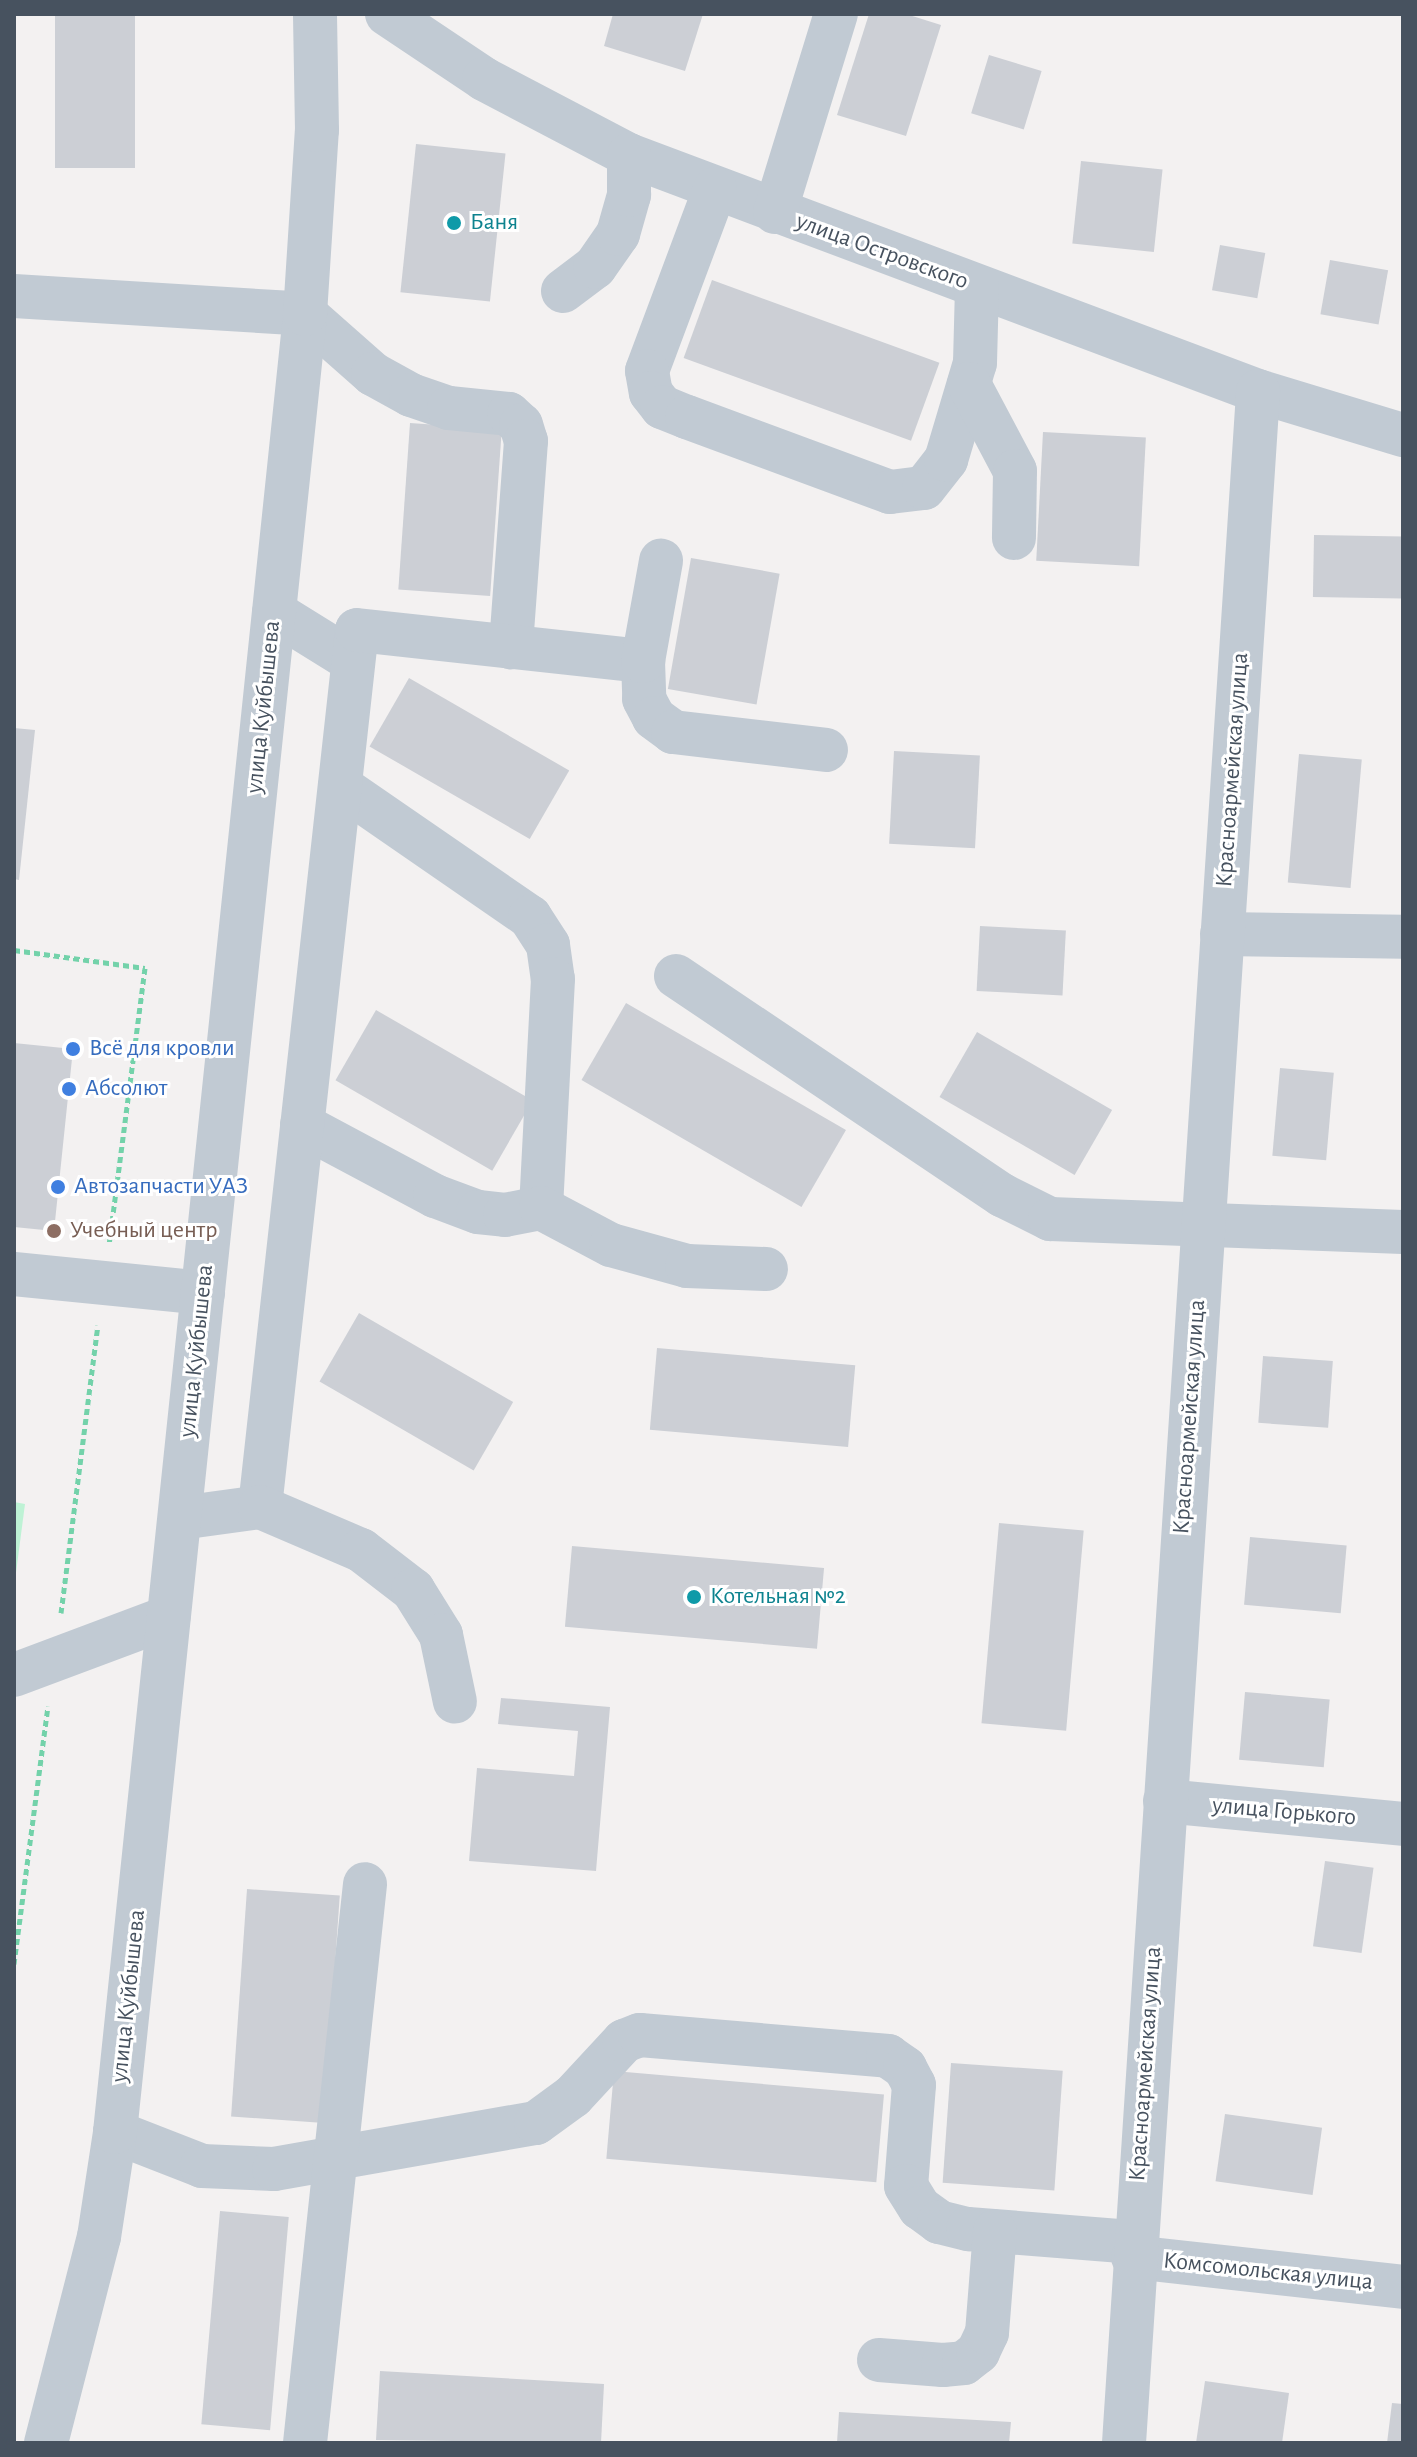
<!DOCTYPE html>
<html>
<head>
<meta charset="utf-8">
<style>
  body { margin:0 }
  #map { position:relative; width:1417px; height:2457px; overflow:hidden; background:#f3f1f1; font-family:"Alegreya Sans",sans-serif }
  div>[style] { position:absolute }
  .green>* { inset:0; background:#bef2d5 }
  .building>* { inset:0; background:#cccfd5; transform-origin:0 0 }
  .path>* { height:5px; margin-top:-2.5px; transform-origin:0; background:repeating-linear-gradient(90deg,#73d2aa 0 6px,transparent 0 10px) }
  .minor>* { height:44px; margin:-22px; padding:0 22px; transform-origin:22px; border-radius:22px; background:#c1cad3 }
  .dots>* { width:22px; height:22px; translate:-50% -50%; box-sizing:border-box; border:4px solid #fff; border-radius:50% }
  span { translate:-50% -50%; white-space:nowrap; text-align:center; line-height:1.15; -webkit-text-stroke:6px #fff; paint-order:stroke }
  .culture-label { font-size:24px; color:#0d838f }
  .left { translate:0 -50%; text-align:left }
  .street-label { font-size:24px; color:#47525f }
  .shop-label { font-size:24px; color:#366cbe }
  .education-label { font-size:24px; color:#785e54 }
  .frame { position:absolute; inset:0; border:16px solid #47525f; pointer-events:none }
</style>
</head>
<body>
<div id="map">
  <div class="green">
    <div style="clip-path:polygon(14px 1502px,25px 1504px,14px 1588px)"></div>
  </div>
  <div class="building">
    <div style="left:55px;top:14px;width:80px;height:154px"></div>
    <div style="clip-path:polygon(613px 14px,703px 14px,685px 71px,604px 46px)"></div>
    <div style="clip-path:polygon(869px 14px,906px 14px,941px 25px,906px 136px,837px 115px)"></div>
    <div style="left:989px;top:55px;width:55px;height:61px;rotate:17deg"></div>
    <div style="left:416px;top:144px;width:90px;height:149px;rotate:6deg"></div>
    <div style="left:1081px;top:161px;width:82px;height:83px;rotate:6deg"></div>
    <div style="left:1220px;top:245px;width:46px;height:46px;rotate:10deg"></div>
    <div style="left:1330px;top:260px;width:59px;height:55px;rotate:10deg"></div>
    <div style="left:712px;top:280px;width:242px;height:83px;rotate:20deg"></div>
    <div style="left:410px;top:423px;width:92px;height:167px;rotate:4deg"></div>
    <div style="left:1043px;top:432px;width:103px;height:129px;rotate:3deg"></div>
    <div style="left:1314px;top:535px;width:89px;height:62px;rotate:1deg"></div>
    <div style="left:691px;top:558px;width:90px;height:133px;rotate:10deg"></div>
    <div style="left:409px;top:678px;width:185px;height:79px;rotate:30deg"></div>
    <div style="clip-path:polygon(14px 728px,35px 730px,19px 880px,14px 879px)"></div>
    <div style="left:894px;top:751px;width:86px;height:93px;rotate:3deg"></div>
    <div style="left:1299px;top:754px;width:63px;height:129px;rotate:5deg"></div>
    <div style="left:980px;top:926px;width:86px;height:65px;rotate:3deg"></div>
    <div style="left:626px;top:1003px;width:254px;height:89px;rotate:30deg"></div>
    <div style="left:376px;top:1010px;width:181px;height:81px;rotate:30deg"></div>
    <div style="left:977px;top:1032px;width:156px;height:75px;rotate:30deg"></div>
    <div style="clip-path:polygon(14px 1043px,73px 1049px,54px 1231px,14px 1227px)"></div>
    <div style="left:1280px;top:1068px;width:54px;height:88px;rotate:5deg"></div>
    <div style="left:359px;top:1313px;width:178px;height:79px;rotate:30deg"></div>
    <div style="left:657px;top:1348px;width:199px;height:82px;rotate:5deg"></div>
    <div style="left:1263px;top:1356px;width:70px;height:67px;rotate:4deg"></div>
    <div style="left:999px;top:1523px;width:85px;height:201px;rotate:5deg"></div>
    <div style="left:1250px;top:1537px;width:97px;height:68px;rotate:5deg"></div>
    <div style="left:572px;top:1546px;width:253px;height:81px;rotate:5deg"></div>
    <div style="left:1245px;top:1692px;width:85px;height:68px;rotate:5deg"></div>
    <div style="clip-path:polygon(501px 1698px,610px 1707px,596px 1871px,469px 1861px,477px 1768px,574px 1776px,578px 1731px,498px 1724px)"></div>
    <div style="left:1325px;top:1861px;width:49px;height:86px;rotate:8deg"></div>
    <div style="left:247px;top:1889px;width:93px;height:228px;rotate:4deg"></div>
    <div style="left:951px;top:2063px;width:112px;height:120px;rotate:4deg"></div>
    <div style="left:614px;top:2071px;width:271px;height:88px;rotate:5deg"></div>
    <div style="left:1225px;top:2114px;width:98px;height:68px;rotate:8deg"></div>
    <div style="left:220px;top:2211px;width:69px;height:214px;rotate:5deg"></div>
    <div style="clip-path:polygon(380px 2371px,604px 2384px,601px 2443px,376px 2440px)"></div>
    <div style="clip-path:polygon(1205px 2381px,1289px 2393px,1282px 2443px,1196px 2443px)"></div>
    <div style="clip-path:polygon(1392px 2403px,1403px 2404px,1403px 2443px,1387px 2443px)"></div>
    <div style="clip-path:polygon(839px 2412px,1011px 2422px,1009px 2443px,837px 2443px)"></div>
  </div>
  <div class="path">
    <div style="left:14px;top:950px;width:132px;rotate:7.8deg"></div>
    <div style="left:145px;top:968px;width:278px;rotate:97.4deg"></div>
    <div style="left:61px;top:1613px;width:290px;rotate:-82.7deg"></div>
    <div style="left:14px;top:1964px;width:260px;rotate:-82.5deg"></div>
  </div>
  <div class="minor">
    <div style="left:387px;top:14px;width:117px;rotate:33.8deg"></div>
    <div style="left:484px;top:79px;width:164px;rotate:27.7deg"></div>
    <div style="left:629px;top:155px;width:672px;rotate:20.57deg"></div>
    <div style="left:1258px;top:391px;width:152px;rotate:16.9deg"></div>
    <div style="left:715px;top:189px;width:194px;rotate:110.5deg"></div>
    <div style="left:647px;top:371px;width:22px;rotate:80deg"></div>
    <div style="left:651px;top:393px;width:18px;rotate:52deg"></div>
    <div style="left:662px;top:407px;width:27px;rotate:22deg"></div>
    <div style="left:687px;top:417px;width:216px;rotate:20.3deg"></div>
    <div style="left:890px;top:492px;width:34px;rotate:-7deg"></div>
    <div style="left:924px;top:488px;width:36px;rotate:-52deg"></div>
    <div style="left:946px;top:460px;width:101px;rotate:-73.4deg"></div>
    <div style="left:975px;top:363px;width:76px;rotate:-88.5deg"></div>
    <div style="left:775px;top:212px;width:207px;rotate:-72.9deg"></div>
    <div style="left:563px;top:291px;width:40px;rotate:-37deg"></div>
    <div style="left:595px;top:267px;width:40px;rotate:-55.1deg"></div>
    <div style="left:618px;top:234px;width:41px;rotate:-74.2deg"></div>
    <div style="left:629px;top:195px;width:40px;rotate:-90deg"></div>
    <div style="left:14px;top:296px;width:292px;rotate:3.5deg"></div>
    <div style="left:305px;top:314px;width:91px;rotate:41.4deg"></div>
    <div style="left:373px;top:374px;width:43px;rotate:28.9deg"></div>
    <div style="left:411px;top:395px;width:40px;rotate:18.9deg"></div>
    <div style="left:449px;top:408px;width:60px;rotate:5.7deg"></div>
    <div style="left:509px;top:414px;width:16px;rotate:43deg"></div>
    <div style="left:521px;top:425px;width:17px;rotate:73deg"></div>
    <div style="left:526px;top:441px;width:207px;rotate:94.2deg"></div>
    <div style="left:969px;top:384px;width:98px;rotate:62.1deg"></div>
    <div style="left:1015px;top:471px;width:67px;rotate:90.9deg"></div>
    <div style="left:274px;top:612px;width:93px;rotate:31.8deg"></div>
    <div style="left:643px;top:661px;width:38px;rotate:88deg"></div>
    <div style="left:644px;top:699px;width:21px;rotate:62deg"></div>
    <div style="left:654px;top:718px;width:24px;rotate:36deg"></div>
    <div style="left:673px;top:732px;width:154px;rotate:6.7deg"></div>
    <div style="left:340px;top:786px;width:231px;rotate:34.6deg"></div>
    <div style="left:530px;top:917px;width:33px;rotate:57deg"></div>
    <div style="left:548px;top:945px;width:34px;rotate:82deg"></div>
    <div style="left:553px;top:979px;width:229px;rotate:93deg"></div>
    <div style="left:1222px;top:934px;width:181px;rotate:0.9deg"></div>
    <div style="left:676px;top:976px;width:393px;rotate:33.9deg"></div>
    <div style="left:1002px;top:1195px;width:54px;rotate:26.6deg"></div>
    <div style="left:1050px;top:1219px;width:353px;rotate:2.1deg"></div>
    <div style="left:302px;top:1125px;width:151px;rotate:28.1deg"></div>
    <div style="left:435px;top:1196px;width:46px;rotate:20.4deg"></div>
    <div style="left:478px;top:1212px;width:27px;rotate:6deg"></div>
    <div style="left:505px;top:1215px;width:37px;rotate:-11deg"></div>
    <div style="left:541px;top:1208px;width:79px;rotate:27.9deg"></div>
    <div style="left:611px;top:1245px;width:79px;rotate:15.4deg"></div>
    <div style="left:687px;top:1266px;width:79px;rotate:2.2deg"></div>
    <div style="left:14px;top:1274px;width:190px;rotate:5.7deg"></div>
    <div style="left:260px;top:1507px;width:882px;rotate:-83.69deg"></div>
    <div style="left:357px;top:630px;width:288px;rotate:6.2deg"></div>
    <div style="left:643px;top:661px;width:102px;rotate:-79.8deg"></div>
    <div style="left:180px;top:1518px;width:81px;rotate:-7.8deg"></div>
    <div style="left:260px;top:1507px;width:110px;rotate:23.1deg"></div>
    <div style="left:361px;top:1550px;width:66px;rotate:37.6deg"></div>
    <div style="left:413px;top:1590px;width:53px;rotate:58.1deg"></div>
    <div style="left:441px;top:1635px;width:68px;rotate:78.2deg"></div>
    <div style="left:14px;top:1675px;width:165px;rotate:-20.5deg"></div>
    <div style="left:1165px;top:1801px;width:239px;rotate:5.5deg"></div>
    <div style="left:115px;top:2132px;width:93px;rotate:21.3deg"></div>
    <div style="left:202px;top:2166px;width:72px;rotate:2.4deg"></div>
    <div style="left:274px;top:2169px;width:266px;rotate:-10deg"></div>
    <div style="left:536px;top:2123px;width:46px;rotate:-36.1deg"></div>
    <div style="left:573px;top:2096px;width:75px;rotate:-47.2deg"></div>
    <div style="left:624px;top:2041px;width:17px;rotate:-21deg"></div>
    <div style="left:640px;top:2035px;width:249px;rotate:4.8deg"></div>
    <div style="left:888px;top:2056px;width:21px;rotate:35deg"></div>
    <div style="left:905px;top:2068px;width:19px;rotate:62deg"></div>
    <div style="left:914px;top:2085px;width:101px;rotate:94.5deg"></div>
    <div style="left:906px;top:2186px;width:26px;rotate:58deg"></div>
    <div style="left:920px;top:2208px;width:24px;rotate:36deg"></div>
    <div style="left:939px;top:2222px;width:30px;rotate:14deg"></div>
    <div style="left:968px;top:2229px;width:167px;rotate:4.5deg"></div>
    <div style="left:1133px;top:2257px;width:272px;rotate:6.3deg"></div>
    <div style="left:879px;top:2360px;width:64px;rotate:4.5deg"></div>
    <div style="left:943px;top:2365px;width:21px;rotate:-5deg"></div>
    <div style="left:964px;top:2363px;width:18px;rotate:-38deg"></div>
    <div style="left:978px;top:2352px;width:21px;rotate:-65deg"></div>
    <div style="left:987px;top:2333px;width:102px;rotate:-85.5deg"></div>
    <div style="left:46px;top:2443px;width:213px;rotate:-75.6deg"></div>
    <div style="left:99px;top:2237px;width:106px;rotate:-81.3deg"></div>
    <div style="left:115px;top:2132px;width:1828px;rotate:-84.03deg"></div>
    <div style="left:305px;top:314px;width:184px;rotate:-86.3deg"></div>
    <div style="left:317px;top:130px;width:116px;rotate:-91deg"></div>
    <div style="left:305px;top:2443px;width:562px;rotate:-83.87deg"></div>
    <div style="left:1124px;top:2443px;width:2056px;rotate:-86.26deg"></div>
  </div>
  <div class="dots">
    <div style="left:454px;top:223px;background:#0f9aa8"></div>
    <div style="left:73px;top:1049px;background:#3f7fe0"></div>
    <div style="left:69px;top:1089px;background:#3f7fe0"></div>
    <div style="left:58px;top:1187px;background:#3f7fe0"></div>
    <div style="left:54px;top:1231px;background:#8d6e63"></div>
    <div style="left:694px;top:1597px;background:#0f9aa8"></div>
  </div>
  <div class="culture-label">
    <span class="left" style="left:470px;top:223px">Баня</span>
    <span class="left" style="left:710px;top:1597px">Котельная №2</span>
  </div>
  <div class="street-label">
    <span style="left:882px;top:252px;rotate:20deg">улица Островского</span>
    <span style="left:264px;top:707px;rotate:-84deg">улица Куйбышева</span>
    <span style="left:1233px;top:770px;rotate:-86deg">Красноармейская улица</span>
    <span style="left:197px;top:1351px;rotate:-84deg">улица Куйбышева</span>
    <span style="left:1190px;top:1417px;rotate:-86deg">Красноармейская улица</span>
    <span style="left:1284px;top:1812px;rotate:5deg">улица Горького</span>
    <span style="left:129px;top:1996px;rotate:-84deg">улица Куйбышева</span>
    <span style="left:1146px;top:2064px;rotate:-86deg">Красноармейская улица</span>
    <span style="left:1268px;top:2272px;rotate:6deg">Комсомольская улица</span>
  </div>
  <div class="shop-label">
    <span class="left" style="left:89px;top:1049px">Всё для кровли</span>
    <span class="left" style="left:85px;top:1089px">Абсолют</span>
    <span class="left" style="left:74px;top:1187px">Автозапчасти УАЗ</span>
  </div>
  <div class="education-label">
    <span class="left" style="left:70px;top:1231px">Учебный центр</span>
  </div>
  <div class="frame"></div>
</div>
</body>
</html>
